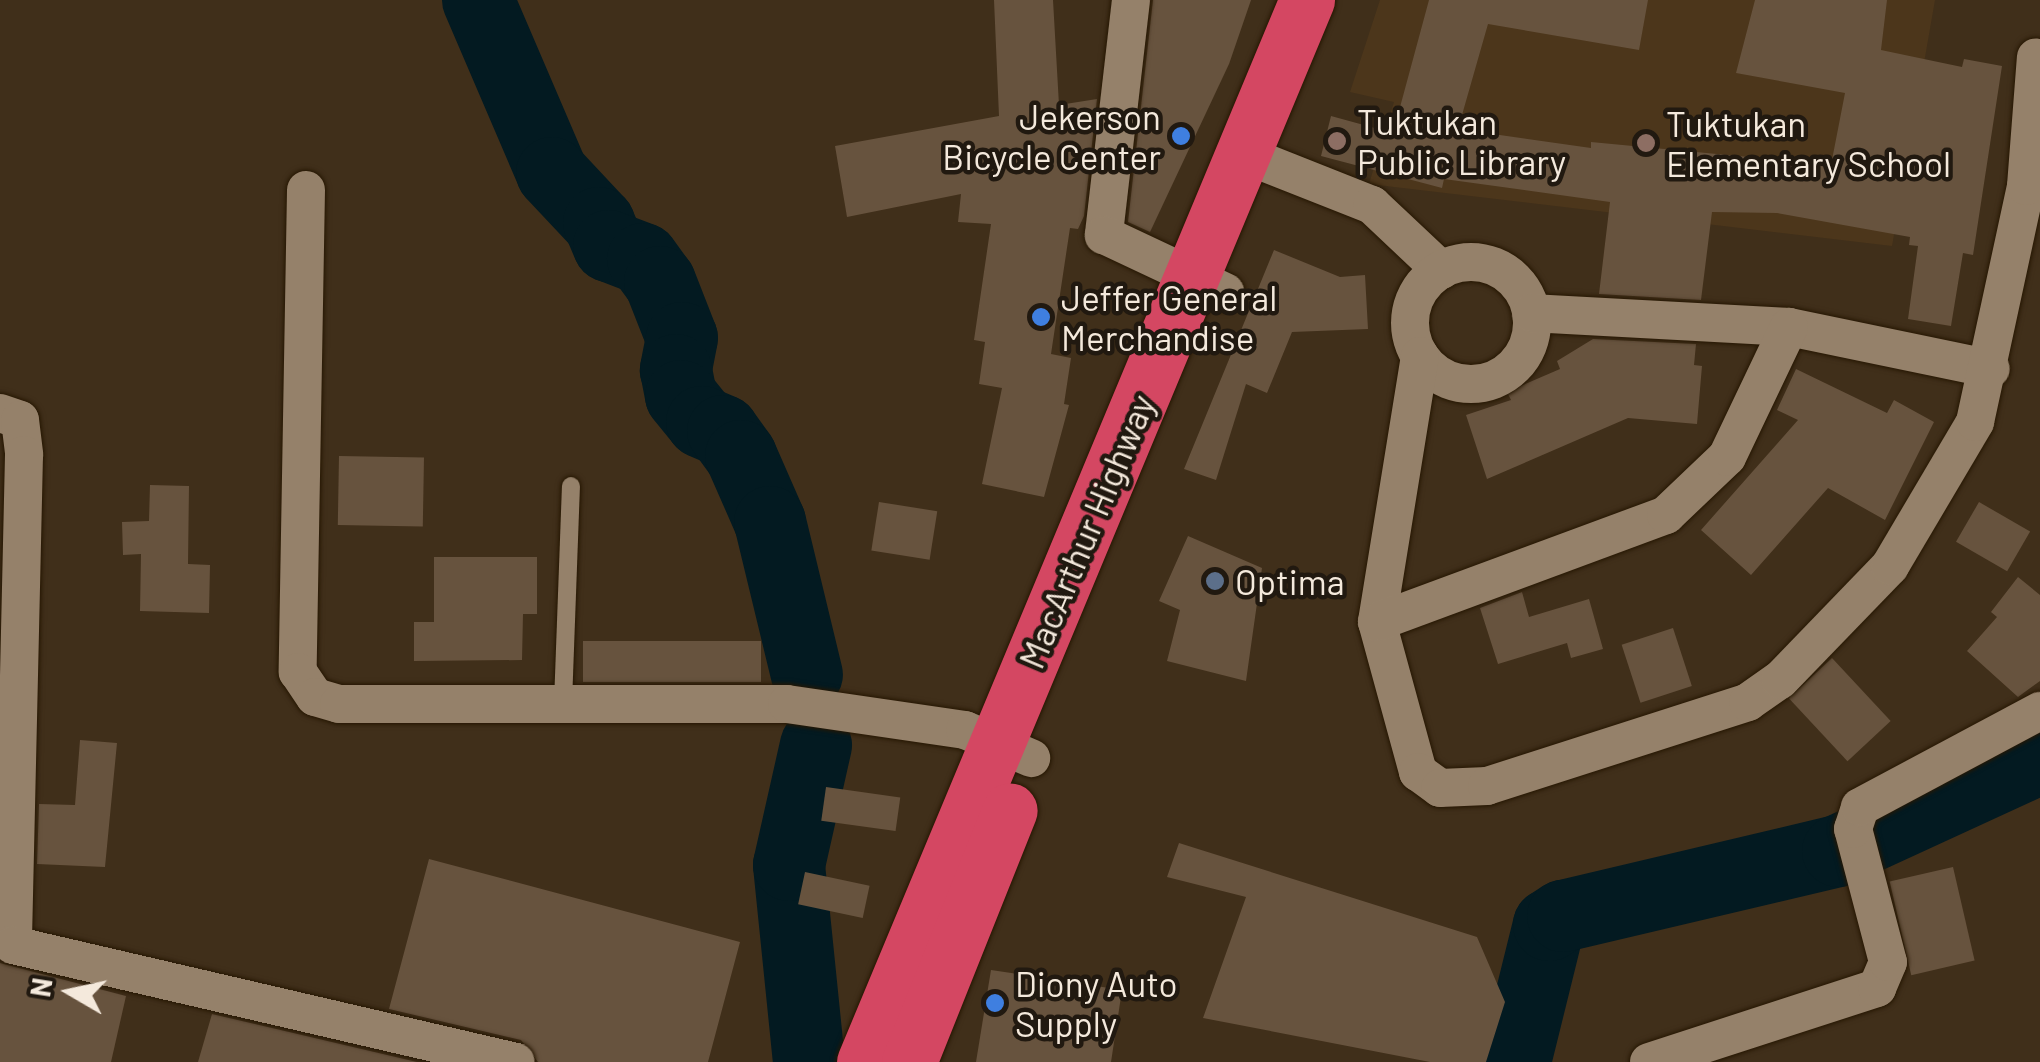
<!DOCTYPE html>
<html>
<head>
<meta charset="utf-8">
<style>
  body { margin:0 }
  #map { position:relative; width:2040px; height:1062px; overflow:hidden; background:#402f1a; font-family:Barlow,sans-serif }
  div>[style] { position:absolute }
  .built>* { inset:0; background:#4c361b }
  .river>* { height:72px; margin:-36px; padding:0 36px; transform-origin:36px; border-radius:36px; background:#031a21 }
  .building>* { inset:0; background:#67533e; transform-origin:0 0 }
  .roads { filter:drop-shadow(0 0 2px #261703) drop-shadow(0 0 2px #261703) }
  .lane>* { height:18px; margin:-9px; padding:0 9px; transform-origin:9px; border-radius:9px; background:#95816a }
  .street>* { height:38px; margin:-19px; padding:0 19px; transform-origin:19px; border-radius:19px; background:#95816a }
  .street>.ring { margin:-19px; padding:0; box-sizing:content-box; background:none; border:38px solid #95816a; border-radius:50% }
  .highway>* { height:55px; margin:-27.5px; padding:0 27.5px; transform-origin:27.5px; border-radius:27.5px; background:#d44762 }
  .dots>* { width:28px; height:28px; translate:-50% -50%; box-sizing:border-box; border:5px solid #211910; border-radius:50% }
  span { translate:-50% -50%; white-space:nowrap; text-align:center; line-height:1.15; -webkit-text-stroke:9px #211910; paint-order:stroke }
  .poi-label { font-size:35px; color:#f4e9dc }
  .right { translate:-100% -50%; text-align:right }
  .left { translate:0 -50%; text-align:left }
  .street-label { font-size:35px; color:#f4e9dc }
  .north { position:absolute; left:20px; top:942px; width:100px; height:100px; -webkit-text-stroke:8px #211910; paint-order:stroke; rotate:279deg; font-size:28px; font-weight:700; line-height:40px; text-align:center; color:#f4e9dc }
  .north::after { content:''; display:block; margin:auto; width:35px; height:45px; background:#f4e9dc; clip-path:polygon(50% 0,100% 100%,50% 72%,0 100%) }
</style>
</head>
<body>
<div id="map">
  <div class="built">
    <div style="clip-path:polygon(1380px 0,1935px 0,1892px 246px,1369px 184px,1394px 102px,1350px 92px)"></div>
  </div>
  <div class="river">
    <div style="left:478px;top:0;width:188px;rotate:66.8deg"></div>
    <div style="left:552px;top:173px;width:69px;rotate:46.8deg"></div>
    <div style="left:599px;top:223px;width:25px;rotate:67deg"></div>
    <div style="left:609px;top:246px;width:36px;rotate:21deg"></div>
    <div style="left:643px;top:259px;width:29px;rotate:54deg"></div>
    <div style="left:660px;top:282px;width:60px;rotate:68.6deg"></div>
    <div style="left:682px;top:338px;width:33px;rotate:101deg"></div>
    <div style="left:676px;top:370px;width:26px;rotate:79deg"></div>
    <div style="left:681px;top:396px;width:33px;rotate:51deg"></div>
    <div style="left:702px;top:422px;width:23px;rotate:23deg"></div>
    <div style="left:723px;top:431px;width:31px;rotate:54deg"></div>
    <div style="left:741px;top:456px;width:72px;rotate:66.3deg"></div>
    <div style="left:770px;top:522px;width:157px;rotate:76.4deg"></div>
    <div style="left:809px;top:1062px;width:198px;rotate:-95.8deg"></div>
    <div style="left:789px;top:865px;width:123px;rotate:-77.3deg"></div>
    <div style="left:1515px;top:1062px;width:141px;rotate:-76.1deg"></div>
    <div style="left:1549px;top:925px;width:17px;rotate:-33deg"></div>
    <div style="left:1563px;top:916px;width:283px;rotate:-13.3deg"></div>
    <div style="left:1838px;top:851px;width:222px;rotate:-24.7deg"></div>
  </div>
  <div class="building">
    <div style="clip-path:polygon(994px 0,1053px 0,1059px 105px,1097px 99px,1084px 216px,1078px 229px,1070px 228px,1051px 354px,1071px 358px,1064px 404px,1069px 405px,1044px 497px,982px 484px,1002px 388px,979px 384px,985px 342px,974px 340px,991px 224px,958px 222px,961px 194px,847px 217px,835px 146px,999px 116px)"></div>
    <div style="clip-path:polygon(1153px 0,1251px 0,1229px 64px,1150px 232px,1128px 222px)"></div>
    <div style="clip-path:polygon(1429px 0,1648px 0,1639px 50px,1488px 24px,1458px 129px,1591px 148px,1591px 142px,1831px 165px,1845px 93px,1736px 73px,1755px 0,1887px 0,1881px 50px,1962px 67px,1964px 59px,2002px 66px,1973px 255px,1963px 253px,1951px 326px,1908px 319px,1918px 246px,1909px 245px,1910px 237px,1777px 213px,1712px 212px,1701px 300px,1599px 294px,1610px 202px,1444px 179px,1442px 188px,1321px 156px,1331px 116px,1393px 133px)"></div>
    <div style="clip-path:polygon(1274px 250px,1340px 277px,1365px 275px,1368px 329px,1292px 332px,1267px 393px,1246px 384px,1216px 480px,1184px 469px)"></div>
    <div style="clip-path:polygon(1593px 339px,1696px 344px,1694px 365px,1702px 366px,1697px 424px,1628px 418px,1487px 479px,1466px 415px,1511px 400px,1507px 392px,1560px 369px,1557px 361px)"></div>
    <div style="clip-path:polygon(1796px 369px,1887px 413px,1894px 400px,1934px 422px,1885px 520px,1828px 488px,1751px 575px,1701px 530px,1798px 420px,1777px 410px)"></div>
    <div style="left:339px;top:456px;width:85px;height:69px;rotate:1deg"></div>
    <div style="clip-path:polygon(150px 485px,189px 486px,188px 564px,210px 565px,209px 613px,140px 611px,141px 554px,123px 555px,122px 522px,149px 521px)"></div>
    <div style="left:879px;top:502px;width:59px;height:49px;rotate:9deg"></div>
    <div style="left:1979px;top:502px;width:59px;height:46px;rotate:30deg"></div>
    <div style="clip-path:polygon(1188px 536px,1262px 568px,1246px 681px,1167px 661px,1180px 610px,1159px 601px)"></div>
    <div style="clip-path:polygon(434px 557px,537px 557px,537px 614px,523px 614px,522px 660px,414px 661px,414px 622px,434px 622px)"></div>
    <div style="clip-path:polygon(2018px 577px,2040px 595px,2040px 681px,2018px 697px,1967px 651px,1997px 617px,1991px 612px)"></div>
    <div style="clip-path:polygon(1522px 592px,1529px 617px,1589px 599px,1603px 649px,1571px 658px,1567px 643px,1498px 664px,1480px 608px)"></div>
    <div style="left:1673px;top:628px;width:61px;height:54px;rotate:72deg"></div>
    <div style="left:583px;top:641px;width:178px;height:41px"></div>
    <div style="left:1832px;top:658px;width:86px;height:59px;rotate:47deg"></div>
    <div style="clip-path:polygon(80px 740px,117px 743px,105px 867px,37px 864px,39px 804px,75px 805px)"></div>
    <div style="left:826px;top:787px;width:75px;height:34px;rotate:8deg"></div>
    <div style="clip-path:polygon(1179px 843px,1477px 937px,1505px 1002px,1486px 1062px,1430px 1062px,1203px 1018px,1246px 897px,1167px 877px)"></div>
    <div style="clip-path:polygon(429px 859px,740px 942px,708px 1062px,538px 1062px,521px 1040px,389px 1009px)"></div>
    <div style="left:1953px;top:867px;width:96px;height:65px;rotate:77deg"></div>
    <div style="left:805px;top:872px;width:66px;height:33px;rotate:12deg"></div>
    <div style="clip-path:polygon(0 963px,126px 996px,111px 1062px,0 1062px)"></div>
    <div style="clip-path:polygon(991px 970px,1122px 990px,1111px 1062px,976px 1062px)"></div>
    <div style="clip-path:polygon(212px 1014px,417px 1062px,198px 1062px)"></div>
  </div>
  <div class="roads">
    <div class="lane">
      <div style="left:563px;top:703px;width:217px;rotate:-87.9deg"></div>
    </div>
    <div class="street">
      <div style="left:1131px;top:0;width:237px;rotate:96.6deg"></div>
      <div style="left:1104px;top:235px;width:134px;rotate:25.2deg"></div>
      <div style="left:1243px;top:154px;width:139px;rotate:21.6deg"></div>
      <div style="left:1372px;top:205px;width:95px;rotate:43.3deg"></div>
      <div style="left:306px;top:190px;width:482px;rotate:91deg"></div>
      <div style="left:298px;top:672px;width:30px;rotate:56deg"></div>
      <div style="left:315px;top:697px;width:25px;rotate:16deg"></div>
      <div style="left:339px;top:704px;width:448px"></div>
      <div style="left:787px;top:704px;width:180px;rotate:8.3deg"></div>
      <div style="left:965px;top:730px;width:72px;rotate:23deg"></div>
      <div class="ring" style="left:1410px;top:262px;width:84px;height:84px"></div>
      <div style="left:1531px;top:313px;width:258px;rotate:3.1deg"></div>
      <div style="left:1789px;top:327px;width:206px;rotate:11.7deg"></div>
      <div style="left:1420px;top:356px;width:269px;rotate:99.2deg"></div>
      <div style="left:1377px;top:622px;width:156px;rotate:74.7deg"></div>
      <div style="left:1418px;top:772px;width:27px;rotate:36deg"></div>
      <div style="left:1440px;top:788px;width:47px;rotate:-2.4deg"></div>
      <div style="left:1487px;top:786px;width:274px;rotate:-17.8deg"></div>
      <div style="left:1748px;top:702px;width:39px;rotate:-35deg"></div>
      <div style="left:1780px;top:680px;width:158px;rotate:-46deg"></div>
      <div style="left:1890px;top:566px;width:167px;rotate:-59.4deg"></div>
      <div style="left:1975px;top:422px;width:241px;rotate:-77.8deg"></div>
      <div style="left:2026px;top:186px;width:129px;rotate:-85.6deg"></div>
      <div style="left:0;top:413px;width:21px;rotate:19deg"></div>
      <div style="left:20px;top:420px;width:35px;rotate:83deg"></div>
      <div style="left:24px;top:455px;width:490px;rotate:91.3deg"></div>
      <div style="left:13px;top:945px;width:516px;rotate:13.09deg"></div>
      <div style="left:1377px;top:622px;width:308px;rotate:-20.3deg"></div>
      <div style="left:1666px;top:515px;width:84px;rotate:-43.6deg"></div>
      <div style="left:1727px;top:457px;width:144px;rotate:-64.5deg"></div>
      <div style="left:1649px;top:1062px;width:240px;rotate:-18deg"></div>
      <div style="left:1877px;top:988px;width:28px;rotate:-67deg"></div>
      <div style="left:1888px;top:962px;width:138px;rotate:-104.7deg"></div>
      <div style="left:1853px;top:829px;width:23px;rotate:-72deg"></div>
      <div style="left:1860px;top:807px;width:204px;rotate:-28.1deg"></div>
    </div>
    <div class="highway">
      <div style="left:864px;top:1062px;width:1151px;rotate:-67.36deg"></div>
      <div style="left:909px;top:1062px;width:271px;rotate:-68.2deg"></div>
    </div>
  </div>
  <div class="dots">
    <div style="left:1181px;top:136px;background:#3f7fe0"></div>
    <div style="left:1337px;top:141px;background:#8d6e63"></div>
    <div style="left:1646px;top:143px;background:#8d6e63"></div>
    <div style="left:1041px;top:317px;background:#3f7fe0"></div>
    <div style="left:1215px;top:581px;background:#5c6f8a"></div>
    <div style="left:995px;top:1003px;background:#3f7fe0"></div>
  </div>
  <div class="poi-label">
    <span class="right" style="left:1161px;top:136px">Jekerson<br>Bicycle Center</span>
    <span class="left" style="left:1357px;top:141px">Tuktukan<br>Public Library</span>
    <span class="left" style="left:1666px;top:143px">Tuktukan<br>Elementary School</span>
    <span class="left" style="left:1061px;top:317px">Jeffer General<br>Merchandise</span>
    <span class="left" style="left:1235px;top:581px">Optima</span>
    <span class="left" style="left:1015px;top:1003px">Diony Auto<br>Supply</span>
  </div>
  <div class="street-label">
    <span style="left:1086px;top:531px;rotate:-67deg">MacArthur Highway</span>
  </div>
  <div class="north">N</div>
</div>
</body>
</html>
